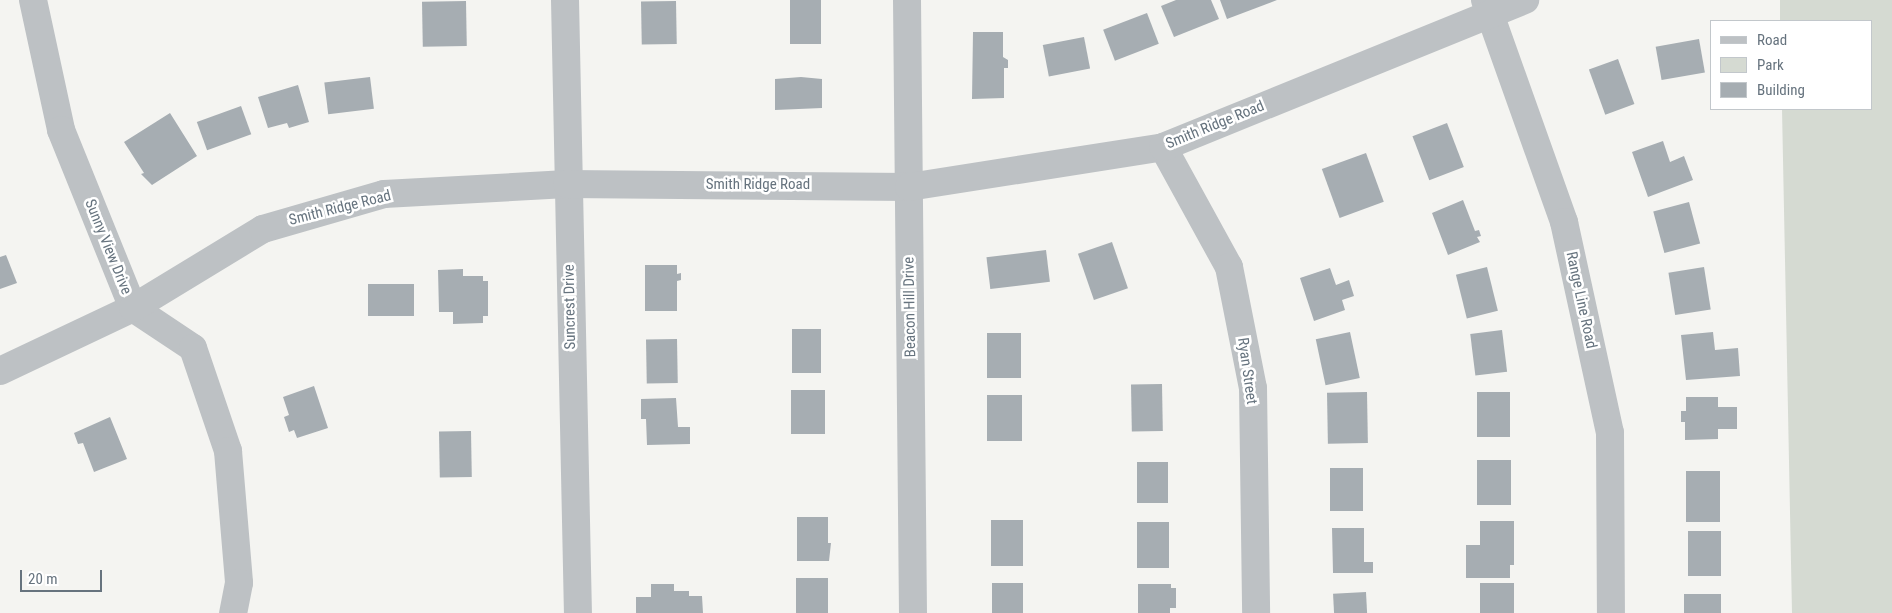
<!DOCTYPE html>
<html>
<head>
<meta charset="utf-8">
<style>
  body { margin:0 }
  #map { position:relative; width:1892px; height:613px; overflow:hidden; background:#f4f4f1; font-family:"Roboto Condensed",sans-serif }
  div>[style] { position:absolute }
  .green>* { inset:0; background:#d5dad2 }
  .building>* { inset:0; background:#a6adb2; transform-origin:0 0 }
  .minor>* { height:28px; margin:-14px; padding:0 14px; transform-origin:14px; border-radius:14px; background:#bdc1c4 }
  span { translate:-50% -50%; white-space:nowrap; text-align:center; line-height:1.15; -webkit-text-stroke:5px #fff; paint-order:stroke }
  .street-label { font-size:15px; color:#66737e }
  .legend { position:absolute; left:1710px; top:20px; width:162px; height:90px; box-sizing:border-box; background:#fff; border:1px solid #c2c7cb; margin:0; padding:6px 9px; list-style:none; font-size:15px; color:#66737e }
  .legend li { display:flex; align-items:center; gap:10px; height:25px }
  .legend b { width:25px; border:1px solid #c2c7cb }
  .scale { position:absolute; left:20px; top:570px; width:82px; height:22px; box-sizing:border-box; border:2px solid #66737e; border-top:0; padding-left:6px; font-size:15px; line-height:18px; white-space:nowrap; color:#66737e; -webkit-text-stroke:4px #fff; paint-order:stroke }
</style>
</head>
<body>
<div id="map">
  <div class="green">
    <div style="clip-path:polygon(1780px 0,1892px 0,1892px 613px,1792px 613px,1782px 109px,1871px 109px,1871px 21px,1780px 21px)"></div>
  </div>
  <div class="building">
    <div style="left:790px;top:0;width:31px;height:44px"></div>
    <div style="clip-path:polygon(1176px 0,1211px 0,1219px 19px,1174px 37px,1161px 6px)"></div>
    <div style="clip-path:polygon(1220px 0,1277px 0,1227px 19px)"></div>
    <div style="left:466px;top:1px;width:45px;height:44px;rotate:89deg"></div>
    <div style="left:676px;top:1px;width:43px;height:35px;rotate:89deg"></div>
    <div style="left:1147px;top:13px;width:33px;height:47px;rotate:69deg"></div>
    <div style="clip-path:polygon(973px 32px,1003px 32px,1003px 57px,1008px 60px,1008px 68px,1004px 68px,1004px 98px,972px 99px)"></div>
    <div style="left:1084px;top:37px;width:32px;height:42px;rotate:79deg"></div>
    <div style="left:1699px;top:39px;width:34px;height:44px;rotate:80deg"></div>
    <div style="left:1618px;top:59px;width:48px;height:31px;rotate:70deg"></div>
    <div style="left:370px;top:77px;width:32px;height:46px;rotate:83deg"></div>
    <div style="clip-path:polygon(801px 77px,822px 79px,822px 108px,775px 110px,775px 79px)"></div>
    <div style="clip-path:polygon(298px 85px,309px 122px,289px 128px,287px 123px,268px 128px,258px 97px)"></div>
    <div style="left:241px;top:106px;width:30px;height:47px;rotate:70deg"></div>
    <div style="clip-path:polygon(170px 113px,197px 156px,152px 185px,141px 174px,144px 173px,124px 142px)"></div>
    <div style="left:1447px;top:123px;width:47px;height:37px;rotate:69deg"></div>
    <div style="clip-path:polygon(1663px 141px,1670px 162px,1684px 156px,1693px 180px,1648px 197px,1632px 152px)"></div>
    <div style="left:1366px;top:153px;width:52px;height:47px;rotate:70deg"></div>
    <div style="clip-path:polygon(1463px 200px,1475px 231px,1479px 230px,1481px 236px,1477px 237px,1480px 242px,1448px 255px,1432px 213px)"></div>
    <div style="left:1689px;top:202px;width:43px;height:37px;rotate:75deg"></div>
    <div style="left:1112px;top:242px;width:49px;height:36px;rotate:71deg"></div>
    <div style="left:1046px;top:250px;width:32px;height:60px;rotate:83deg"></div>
    <div style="clip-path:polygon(6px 255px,17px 283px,0 289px,0 257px)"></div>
    <div style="clip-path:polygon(645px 265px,677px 265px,677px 274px,681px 273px,681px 280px,677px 281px,677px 311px,645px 311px)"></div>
    <div style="left:1487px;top:267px;width:45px;height:32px;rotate:76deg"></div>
    <div style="left:1704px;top:267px;width:43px;height:36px;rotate:81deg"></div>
    <div style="clip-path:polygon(1330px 268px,1336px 285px,1349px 280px,1354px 296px,1342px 300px,1345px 310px,1314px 321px,1300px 278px)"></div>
    <div style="clip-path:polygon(463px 269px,463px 276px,483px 276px,483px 281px,488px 281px,488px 316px,483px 316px,483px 323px,453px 324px,453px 312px,439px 312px,438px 270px)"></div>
    <div style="left:414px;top:284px;width:32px;height:46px;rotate:90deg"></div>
    <div style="left:792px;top:329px;width:29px;height:44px"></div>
    <div style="left:1502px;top:330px;width:42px;height:32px;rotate:83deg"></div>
    <div style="left:1350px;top:332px;width:47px;height:35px;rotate:78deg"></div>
    <div style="clip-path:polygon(1713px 332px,1715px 350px,1738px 348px,1740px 376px,1686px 380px,1681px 335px)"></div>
    <div style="left:987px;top:333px;width:34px;height:45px"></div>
    <div style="left:677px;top:339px;width:44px;height:31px;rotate:89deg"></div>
    <div style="left:1162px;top:384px;width:47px;height:31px;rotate:89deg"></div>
    <div style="clip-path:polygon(314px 386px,328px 428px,297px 438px,294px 430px,289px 432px,284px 417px,289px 415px,283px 397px)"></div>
    <div style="left:791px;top:390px;width:34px;height:44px"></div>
    <div style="left:1367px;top:392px;width:51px;height:40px;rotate:89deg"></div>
    <div style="left:1510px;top:392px;width:45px;height:33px;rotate:90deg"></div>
    <div style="left:987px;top:395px;width:35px;height:46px"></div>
    <div style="clip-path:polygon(1686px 397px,1718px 397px,1718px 407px,1737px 407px,1737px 429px,1718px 429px,1718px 439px,1685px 440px,1685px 422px,1681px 422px,1681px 411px,1686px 411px)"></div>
    <div style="clip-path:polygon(676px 398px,678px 427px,690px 427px,690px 444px,647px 445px,646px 419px,641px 419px,641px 399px)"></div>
    <div style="clip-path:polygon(110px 417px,127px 459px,94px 472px,83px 443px,78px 444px,74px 433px)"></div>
    <div style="left:471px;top:431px;width:46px;height:32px;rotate:89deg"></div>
    <div style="left:1477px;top:460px;width:34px;height:45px"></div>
    <div style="left:1137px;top:462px;width:31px;height:41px"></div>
    <div style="left:1363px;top:468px;width:43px;height:33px;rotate:90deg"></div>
    <div style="left:1686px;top:471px;width:34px;height:51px"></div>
    <div style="clip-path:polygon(797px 517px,828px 517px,828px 543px,831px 543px,829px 561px,797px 561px)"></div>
    <div style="left:991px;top:520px;width:32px;height:46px"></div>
    <div style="clip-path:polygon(1480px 521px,1514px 521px,1514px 565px,1510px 565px,1510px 578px,1466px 578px,1466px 545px,1480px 545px)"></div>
    <div style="left:1137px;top:522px;width:32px;height:46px"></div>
    <div style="clip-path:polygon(1332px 528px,1364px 528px,1364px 562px,1373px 562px,1373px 573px,1333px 573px)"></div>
    <div style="left:1688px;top:531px;width:33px;height:45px"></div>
    <div style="left:796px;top:578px;width:32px;height:35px"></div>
    <div style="left:992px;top:583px;width:31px;height:30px"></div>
    <div style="left:1514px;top:583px;width:30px;height:34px;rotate:90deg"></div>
    <div style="clip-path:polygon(651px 584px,674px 584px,674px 591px,689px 591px,689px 596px,702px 596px,703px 613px,636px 613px,636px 597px,651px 597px)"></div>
    <div style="clip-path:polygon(1138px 584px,1171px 584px,1171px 588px,1176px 588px,1176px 608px,1170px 608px,1170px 613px,1138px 613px)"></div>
    <div style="left:1366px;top:592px;width:21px;height:33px;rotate:87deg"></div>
    <div style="left:1684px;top:594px;width:37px;height:19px"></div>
  </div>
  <div class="minor">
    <div style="left:33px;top:0;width:133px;rotate:77.8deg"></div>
    <div style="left:61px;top:130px;width:192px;rotate:68deg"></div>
    <div style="left:133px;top:308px;width:72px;rotate:33.7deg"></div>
    <div style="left:193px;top:348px;width:109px;rotate:71.2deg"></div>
    <div style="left:228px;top:451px;width:132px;rotate:85.2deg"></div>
    <div style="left:239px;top:583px;width:31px;rotate:101deg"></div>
    <div style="left:565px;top:0;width:613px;rotate:88.79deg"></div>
    <div style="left:907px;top:0;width:613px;rotate:89.44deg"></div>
    <div style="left:1485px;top:0;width:236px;rotate:70.4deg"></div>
    <div style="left:1564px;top:222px;width:216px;rotate:77.7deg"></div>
    <div style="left:1610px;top:433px;width:180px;rotate:89.7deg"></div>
    <div style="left:1163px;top:147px;width:137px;rotate:61.2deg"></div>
    <div style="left:1229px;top:267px;width:123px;rotate:78.8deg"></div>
    <div style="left:1253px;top:388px;width:225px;rotate:89.2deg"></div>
    <div style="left:0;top:371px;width:147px;rotate:-25.3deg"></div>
    <div style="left:133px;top:308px;width:152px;rotate:-31.3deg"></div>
    <div style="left:263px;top:229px;width:126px;rotate:-16.1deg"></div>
    <div style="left:384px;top:194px;width:183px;rotate:-3.1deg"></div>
    <div style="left:567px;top:184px;width:342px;rotate:0.5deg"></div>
    <div style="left:909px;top:187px;width:257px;rotate:-8.9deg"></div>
    <div style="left:1163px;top:147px;width:391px;rotate:-22.1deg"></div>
  </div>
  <div class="street-label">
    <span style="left:1215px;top:125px;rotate:-22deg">Smith Ridge Road</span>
    <span style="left:758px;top:185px">Smith Ridge Road</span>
    <span style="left:340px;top:208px;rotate:-14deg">Smith Ridge Road</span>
    <span style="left:108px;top:247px;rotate:68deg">Sunny View Drive</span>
    <span style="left:1581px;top:300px;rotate:78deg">Range Line Road</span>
    <span style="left:570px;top:307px;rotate:-91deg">Suncrest Drive</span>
    <span style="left:910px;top:307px;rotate:-91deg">Beacon Hill Drive</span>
    <span style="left:1247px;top:371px;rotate:82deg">Ryan Street</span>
  </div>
  <ul class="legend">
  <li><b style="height:6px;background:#bdc1c4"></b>Road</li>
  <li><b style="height:14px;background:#d5dad2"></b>Park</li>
  <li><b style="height:14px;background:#a6adb2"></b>Building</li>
  </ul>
  <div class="scale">20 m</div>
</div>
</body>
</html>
